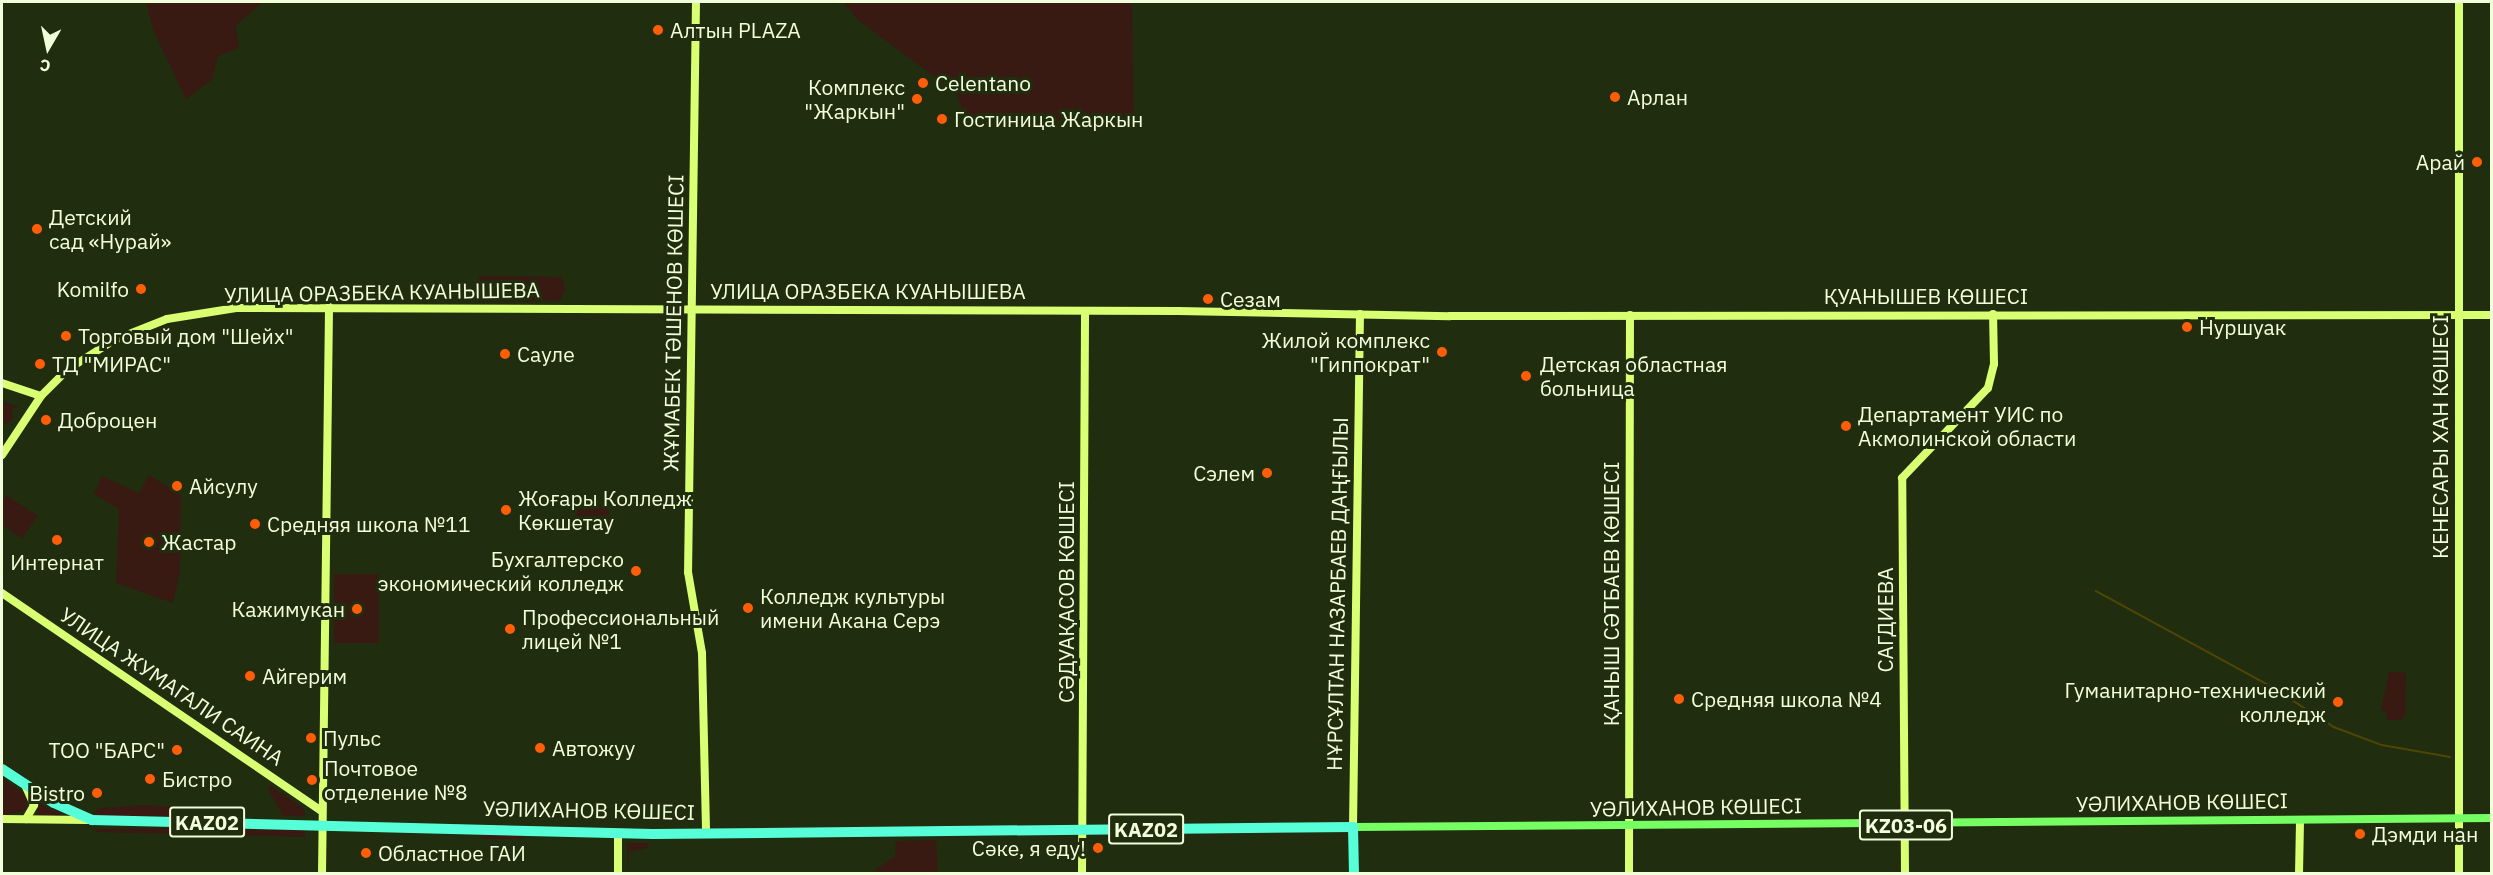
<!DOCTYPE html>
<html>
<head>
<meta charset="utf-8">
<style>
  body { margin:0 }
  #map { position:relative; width:2493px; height:875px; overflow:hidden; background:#212d0f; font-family:"IBM Plex Sans",sans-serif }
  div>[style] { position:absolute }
  .green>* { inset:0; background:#381a12; transform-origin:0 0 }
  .stream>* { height:1.5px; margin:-0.75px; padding:0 0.75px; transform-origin:0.75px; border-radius:0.75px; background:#4f4606 }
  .secondary>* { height:8px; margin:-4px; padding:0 4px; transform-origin:4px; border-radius:4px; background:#d9ff72 }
  .primary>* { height:8px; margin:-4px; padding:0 4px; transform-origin:4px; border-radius:4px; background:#76ff62 }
  .highway>* { height:10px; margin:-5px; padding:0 5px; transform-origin:5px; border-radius:5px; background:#56ffd8 }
  .dots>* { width:16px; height:16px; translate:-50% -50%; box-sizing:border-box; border:3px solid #212d0f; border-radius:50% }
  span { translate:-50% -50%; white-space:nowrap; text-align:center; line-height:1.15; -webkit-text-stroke:6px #212d0f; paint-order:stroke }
  .shield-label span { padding:2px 4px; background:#212d0f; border:2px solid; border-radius:4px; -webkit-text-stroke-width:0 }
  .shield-label { font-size:20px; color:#f2ffdb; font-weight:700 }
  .poi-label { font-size:21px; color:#f2ffdb }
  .left { translate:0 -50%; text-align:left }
  .right { translate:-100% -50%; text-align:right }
  .street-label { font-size:21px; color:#f2ffdb }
  .frame { position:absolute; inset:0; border:3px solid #f2ffdb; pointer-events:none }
  .north { position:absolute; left:18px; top:18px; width:60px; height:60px; -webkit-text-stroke:4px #212d0f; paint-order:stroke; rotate:189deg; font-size:16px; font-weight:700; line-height:24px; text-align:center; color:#f2ffdb }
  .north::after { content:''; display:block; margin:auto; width:21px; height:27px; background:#f2ffdb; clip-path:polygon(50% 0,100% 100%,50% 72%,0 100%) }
</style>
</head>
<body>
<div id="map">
  <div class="green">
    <div style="clip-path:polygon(146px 2px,263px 2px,236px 25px,239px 48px,218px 56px,212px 80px,186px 99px,153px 30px)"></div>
    <div style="clip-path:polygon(843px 2px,1132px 2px,1134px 120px,966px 120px,956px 93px,857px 19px)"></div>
    <div style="clip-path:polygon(479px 276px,562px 277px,565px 290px,560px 301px,478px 302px)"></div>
    <div style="clip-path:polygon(2px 401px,19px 407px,12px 408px,13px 419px,2px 426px)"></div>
    <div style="clip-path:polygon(149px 475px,181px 495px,180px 571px,173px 603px,116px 583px,119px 509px,94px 494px,102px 476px,139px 493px)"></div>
    <div style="clip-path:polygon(6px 495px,38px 516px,22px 538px,2px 525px,2px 502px)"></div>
    <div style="left:576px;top:503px;width:33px;height:19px;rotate:2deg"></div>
    <div style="left:334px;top:574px;width:45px;height:69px"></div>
    <div style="clip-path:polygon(2389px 672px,2406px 673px,2405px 715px,2401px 720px,2387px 720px,2386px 712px,2381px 710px)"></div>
    <div style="clip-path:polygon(2px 778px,27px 795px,27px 810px,2px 816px)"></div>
    <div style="clip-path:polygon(270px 785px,304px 809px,305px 816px,283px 816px,268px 789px)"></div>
    <div style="clip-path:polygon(38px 802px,63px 816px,37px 815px)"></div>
    <div style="clip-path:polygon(144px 805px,200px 808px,195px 817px,98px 816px,84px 810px,93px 813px,100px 808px)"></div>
    <div style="clip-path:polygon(267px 827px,305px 829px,305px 837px,94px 832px,98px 829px)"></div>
    <div style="clip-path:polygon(482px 833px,521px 835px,523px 839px,480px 839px)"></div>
    <div style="clip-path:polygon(936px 840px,938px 873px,871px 873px,895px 856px,896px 841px)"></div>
    <div style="clip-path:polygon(627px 843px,649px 843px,647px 848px,629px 852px,628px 873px)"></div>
  </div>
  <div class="stream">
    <div style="left:2096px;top:591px;width:200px;rotate:28.6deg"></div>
    <div style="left:2272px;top:687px;width:74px;rotate:32.8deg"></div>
    <div style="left:2334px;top:727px;width:51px;rotate:20.6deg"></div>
    <div style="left:2382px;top:745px;width:69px;rotate:10deg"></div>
  </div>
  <div class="secondary">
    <div style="left:696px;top:2px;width:570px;rotate:90.8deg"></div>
    <div style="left:688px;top:572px;width:82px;rotate:80.2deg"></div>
    <div style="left:702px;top:653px;width:179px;rotate:88.7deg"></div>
    <div style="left:2px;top:383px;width:41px;rotate:18.4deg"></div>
    <div style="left:2px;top:455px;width:71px;rotate:-56.5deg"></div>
    <div style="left:41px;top:396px;width:37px;rotate:-45deg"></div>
    <div style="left:67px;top:370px;width:56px;rotate:-32.6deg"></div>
    <div style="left:114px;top:340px;width:57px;rotate:-21.6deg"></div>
    <div style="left:167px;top:319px;width:70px;rotate:-9.1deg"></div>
    <div style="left:236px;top:308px;width:942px;rotate:0.18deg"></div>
    <div style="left:1178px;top:311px;width:272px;rotate:1.1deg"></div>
    <div style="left:1450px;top:316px;width:1042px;rotate:-0.05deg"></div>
    <div style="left:2px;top:593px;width:387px;rotate:34.3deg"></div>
    <div style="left:2px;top:819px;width:85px;rotate:0.7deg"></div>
    <div style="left:26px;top:819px;width:16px;rotate:-60deg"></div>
    <div style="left:34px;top:805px;width:20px;rotate:-114deg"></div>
    <div style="left:1353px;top:827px;width:513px;rotate:-89.22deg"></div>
    <div style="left:618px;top:833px;width:41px;rotate:90deg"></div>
    <div style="left:322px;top:874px;width:567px;rotate:-89.29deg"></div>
    <div style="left:1082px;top:874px;width:563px;rotate:-89.69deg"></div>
    <div style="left:1629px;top:874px;width:559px;rotate:-89.9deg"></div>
    <div style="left:1905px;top:874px;width:396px;rotate:-90.4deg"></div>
    <div style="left:1902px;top:478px;width:124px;rotate:-46.3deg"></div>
    <div style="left:1988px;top:388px;width:25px;rotate:-76deg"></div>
    <div style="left:1994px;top:364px;width:50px;rotate:-91.1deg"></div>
    <div style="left:2299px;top:874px;width:54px;rotate:-88.9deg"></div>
    <div style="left:2459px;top:874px;width:872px;rotate:-90deg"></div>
  </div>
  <div class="primary">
    <div style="left:1353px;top:827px;width:1139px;rotate:-0.45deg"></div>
  </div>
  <div class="highway">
    <div style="left:2px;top:769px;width:62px;rotate:33.2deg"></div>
    <div style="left:54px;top:803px;width:42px;rotate:24.1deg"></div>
    <div style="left:92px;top:820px;width:561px;rotate:1.43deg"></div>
    <div style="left:653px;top:834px;width:700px;rotate:-0.57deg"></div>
    <div style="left:1353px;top:827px;width:47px;rotate:88.8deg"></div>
  </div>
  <div class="dots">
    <div style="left:658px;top:30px;background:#ff5d07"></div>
    <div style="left:923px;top:83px;background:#ff5d07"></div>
    <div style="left:1615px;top:97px;background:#ff5d07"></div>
    <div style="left:917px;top:99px;background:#ff5d07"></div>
    <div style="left:942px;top:119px;background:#ff5d07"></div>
    <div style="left:2477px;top:162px;background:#ff5d07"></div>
    <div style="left:37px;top:229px;background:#ff5d07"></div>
    <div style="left:141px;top:289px;background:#ff5d07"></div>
    <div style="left:1208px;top:299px;background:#ff5d07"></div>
    <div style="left:2187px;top:327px;background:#ff5d07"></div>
    <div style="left:66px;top:336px;background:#ff5d07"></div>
    <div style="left:1442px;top:352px;background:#ff5d07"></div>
    <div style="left:505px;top:354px;background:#ff5d07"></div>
    <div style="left:40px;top:364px;background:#ff5d07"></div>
    <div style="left:1526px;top:376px;background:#ff5d07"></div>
    <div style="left:46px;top:420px;background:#ff5d07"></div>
    <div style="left:1846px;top:426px;background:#ff5d07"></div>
    <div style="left:1267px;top:473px;background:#ff5d07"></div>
    <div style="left:177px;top:486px;background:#ff5d07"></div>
    <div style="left:506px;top:510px;background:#ff5d07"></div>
    <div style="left:255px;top:524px;background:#ff5d07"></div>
    <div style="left:57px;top:540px;background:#ff5d07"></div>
    <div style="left:149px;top:542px;background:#ff5d07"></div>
    <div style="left:636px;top:571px;background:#ff5d07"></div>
    <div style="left:748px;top:608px;background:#ff5d07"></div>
    <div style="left:357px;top:609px;background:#ff5d07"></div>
    <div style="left:510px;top:629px;background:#ff5d07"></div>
    <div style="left:250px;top:676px;background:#ff5d07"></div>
    <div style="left:1679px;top:699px;background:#ff5d07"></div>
    <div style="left:2338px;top:702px;background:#ff5d07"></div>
    <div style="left:311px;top:738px;background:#ff5d07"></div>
    <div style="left:540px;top:748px;background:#ff5d07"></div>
    <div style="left:177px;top:750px;background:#ff5d07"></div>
    <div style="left:150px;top:779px;background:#ff5d07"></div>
    <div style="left:312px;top:780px;background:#ff5d07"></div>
    <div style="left:97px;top:793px;background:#ff5d07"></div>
    <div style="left:2360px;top:834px;background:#ff5d07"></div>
    <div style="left:1098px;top:848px;background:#ff5d07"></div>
    <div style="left:366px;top:853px;background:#ff5d07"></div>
  </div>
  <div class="shield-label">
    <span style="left:207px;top:822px">KАZ02</span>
    <span style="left:1906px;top:825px">KZ03-06</span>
    <span style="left:1146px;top:829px">KАZ02</span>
  </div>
  <div class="poi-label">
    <span class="left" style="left:670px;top:30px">Алтын PLAZA</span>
    <span class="left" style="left:935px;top:83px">Celentano</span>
    <span class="right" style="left:905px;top:99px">Комплекс<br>"Жаркын"</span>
    <span class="left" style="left:1627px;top:97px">Арлан</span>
    <span class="left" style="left:954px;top:119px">Гостиница Жаркын</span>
    <span class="right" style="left:2465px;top:162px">Арай</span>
    <span class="left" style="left:49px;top:229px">Детский<br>сад «Нурай»</span>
    <span class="right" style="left:129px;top:289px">Komilfo</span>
    <span class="left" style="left:1220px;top:299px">Сезам</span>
    <span class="left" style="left:2199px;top:327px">Нуршуак</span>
    <span class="left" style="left:78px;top:336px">Торговый дом "Шейх"</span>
    <span class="right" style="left:1430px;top:352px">Жилой комплекс<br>"Гиппократ"</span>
    <span class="left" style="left:517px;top:354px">Сауле</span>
    <span class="left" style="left:52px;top:364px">ТД "МИРАС"</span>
    <span class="left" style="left:1540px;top:376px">Детская областная<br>больница</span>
    <span class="left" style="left:1858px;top:426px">Департамент УИС по<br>Акмолинской области</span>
    <span class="left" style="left:58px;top:420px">Доброцен</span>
    <span class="right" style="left:1255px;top:473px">Сэлем</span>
    <span class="left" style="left:189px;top:486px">Айсулу</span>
    <span class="left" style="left:518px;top:510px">Жоғары Колледж<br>Көкшетау</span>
    <span class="left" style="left:267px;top:524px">Средняя школа №11</span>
    <span class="left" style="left:161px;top:542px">Жастар</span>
    <span class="right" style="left:624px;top:571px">Бухгалтерско<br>экономический колледж</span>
    <span style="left:57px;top:562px">Интернат</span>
    <span class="left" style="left:760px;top:608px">Колледж культуры<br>имени Акана Серэ</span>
    <span class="right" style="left:345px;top:609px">Кажимукан</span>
    <span class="left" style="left:522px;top:629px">Профессиональный<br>лицей №1</span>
    <span class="left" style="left:262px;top:676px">Айгерим</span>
    <span class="right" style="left:2326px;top:702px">Гуманитарно-технический<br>колледж</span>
    <span class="left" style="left:1691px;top:699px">Средняя школа №4</span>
    <span class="left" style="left:323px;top:738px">Пульс</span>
    <span class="left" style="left:552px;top:748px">Автожуу</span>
    <span class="right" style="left:165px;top:750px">ТОО "БАРС"</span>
    <span class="left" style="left:324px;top:780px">Почтовое<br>отделение №8</span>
    <span class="left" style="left:162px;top:779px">Бистро</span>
    <span class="right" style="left:85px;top:793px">Bistro</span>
    <span class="left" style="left:2372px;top:834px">Дэмди нан</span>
    <span class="right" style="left:1086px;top:848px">Сәке, я еду!</span>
    <span class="left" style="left:378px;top:853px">Областное ГАИ</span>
  </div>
  <div class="street-label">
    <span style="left:868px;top:291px">УЛИЦА ОРАЗБЕКА КУАНЫШЕВА</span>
    <span style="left:382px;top:292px;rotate:-1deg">УЛИЦА ОРАЗБЕКА КУАНЫШЕВА</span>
    <span style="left:1926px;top:296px">ҚУАНЫШЕВ КӨШЕСІ</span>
    <span style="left:673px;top:323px;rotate:-89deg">ЖҰМАБЕК ТӘШЕНОВ КӨШЕСІ</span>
    <span style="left:2440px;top:437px;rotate:-90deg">КЕНЕСАРЫ ХАН КӨШЕСІ</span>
    <span style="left:1066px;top:592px;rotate:-90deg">СӘДУАҚАСОВ КӨШЕСІ</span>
    <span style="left:1337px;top:594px;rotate:-89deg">НҰРСҰЛТАН НАЗАРБАЕВ ДАҢҒЫЛЫ</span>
    <span style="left:1611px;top:594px;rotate:-90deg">ҚАНЫШ СӘТБАЕВ КӨШЕСІ</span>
    <span style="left:1885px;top:620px;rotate:-90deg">САГДИЕВА</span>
    <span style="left:172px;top:686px;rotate:34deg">УЛИЦА ЖУМАГАЛИ САИНА</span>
    <span style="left:2182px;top:802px;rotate:-1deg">УӘЛИХАНОВ КӨШЕСІ</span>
    <span style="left:1696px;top:807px;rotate:-1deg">УӘЛИХАНОВ КӨШЕСІ</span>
    <span style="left:589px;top:810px;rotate:1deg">УӘЛИХАНОВ КӨШЕСІ</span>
  </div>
  <div class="frame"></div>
  <div class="north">С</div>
</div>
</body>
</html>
